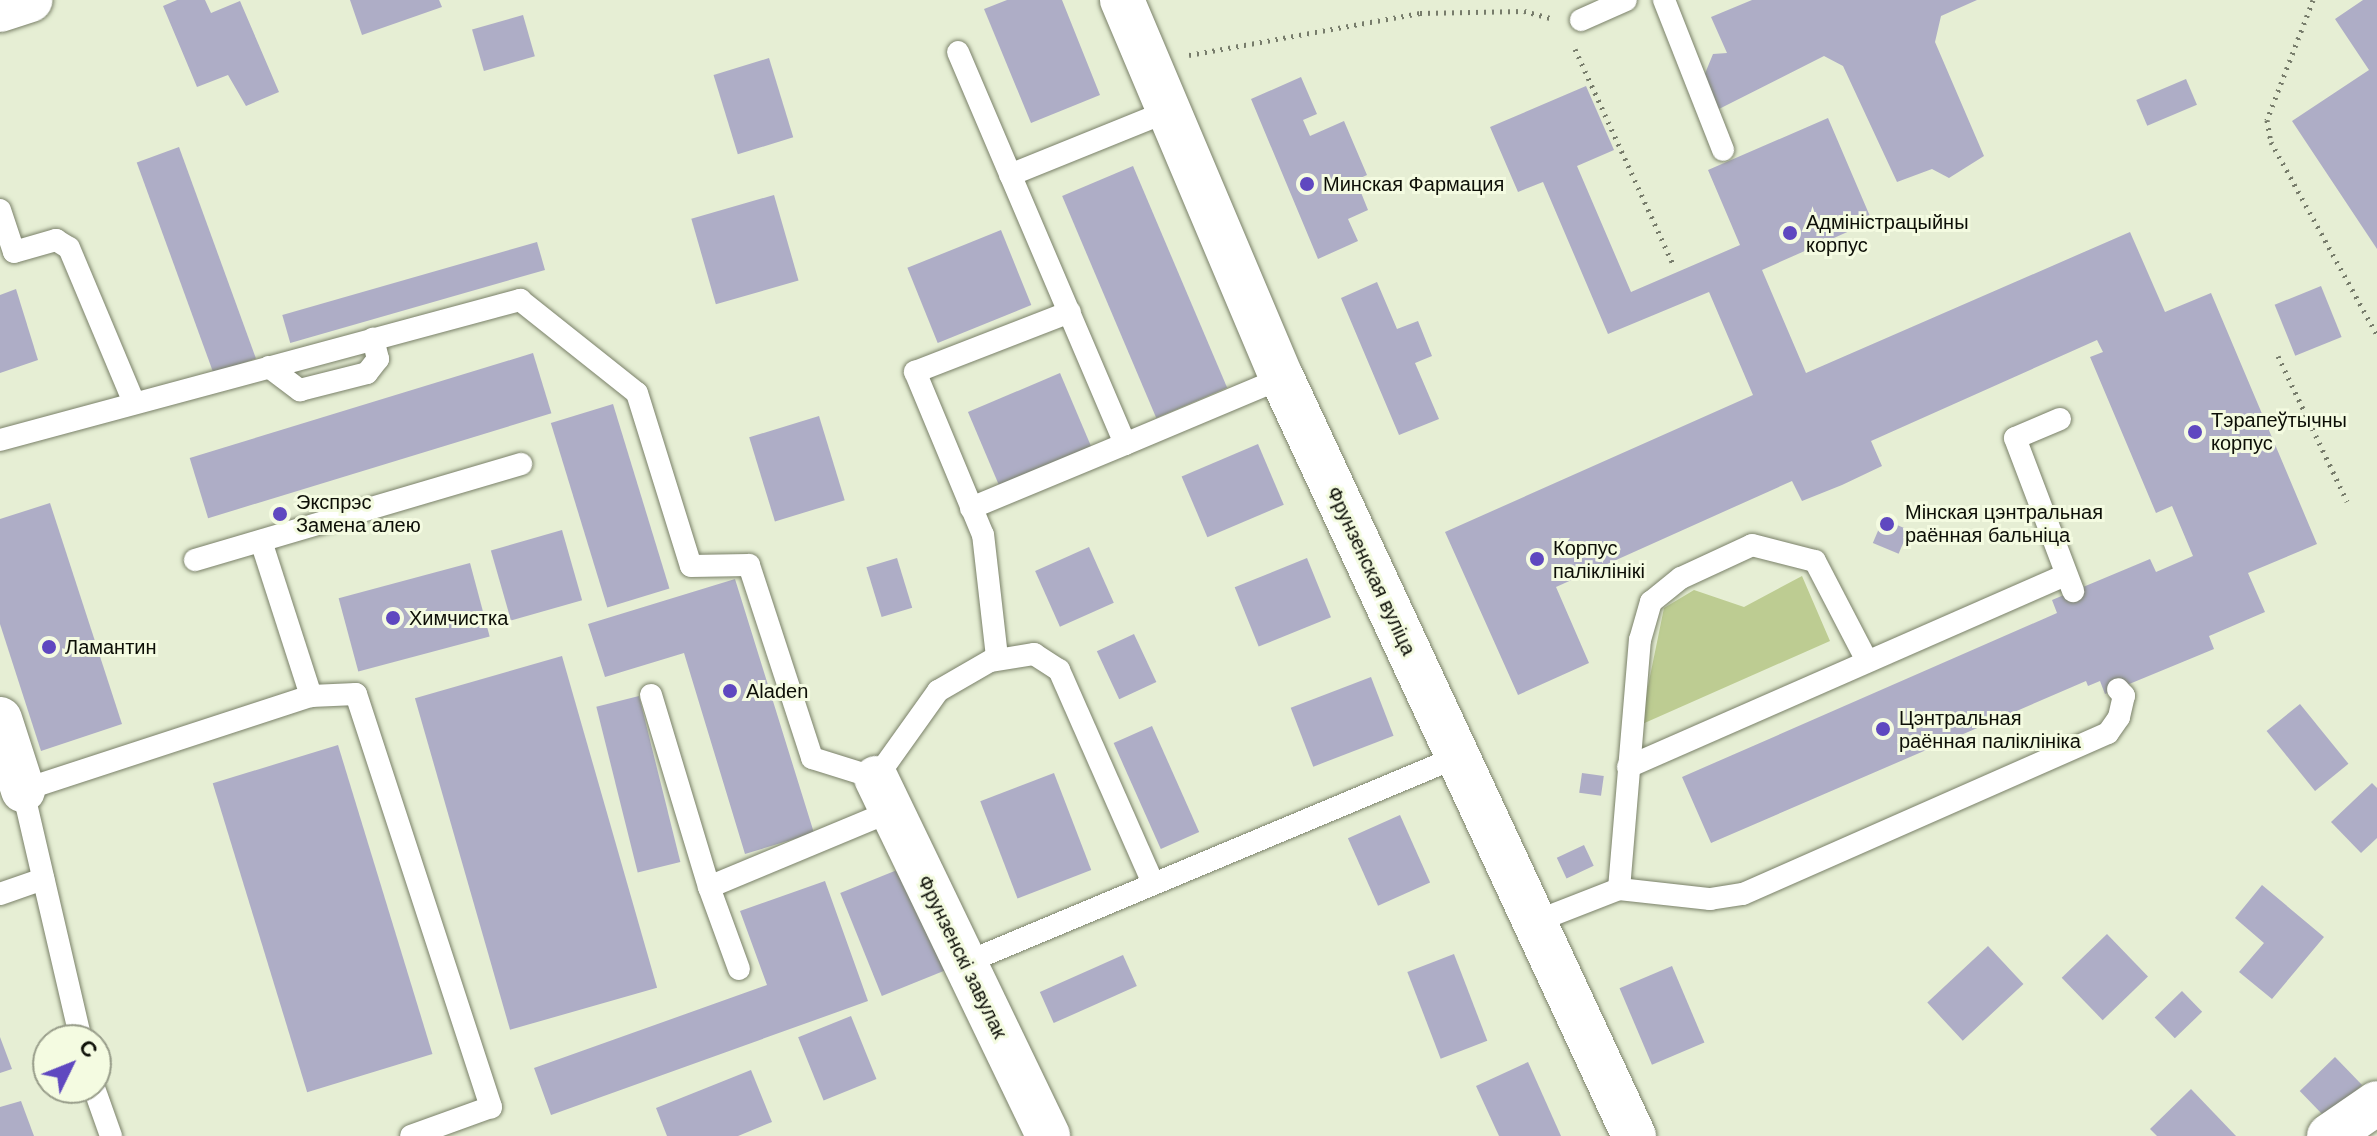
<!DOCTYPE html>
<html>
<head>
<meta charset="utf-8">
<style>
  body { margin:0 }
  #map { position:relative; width:2377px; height:1136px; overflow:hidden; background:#e6eed4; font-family:Helvetica,sans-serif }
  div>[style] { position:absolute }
  .green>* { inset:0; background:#bdcc92 }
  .building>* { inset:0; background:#aeadc6; transform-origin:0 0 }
  .path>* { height:5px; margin-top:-2.5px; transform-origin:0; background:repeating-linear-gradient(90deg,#777c6b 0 2px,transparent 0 8px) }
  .roads { filter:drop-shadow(0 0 2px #7a8169) drop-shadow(0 0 2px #7a8169) }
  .lane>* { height:22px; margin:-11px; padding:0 11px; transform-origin:11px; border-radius:11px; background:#fff }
  .street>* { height:44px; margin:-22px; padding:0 22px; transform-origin:22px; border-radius:22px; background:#fff }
  .dots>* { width:22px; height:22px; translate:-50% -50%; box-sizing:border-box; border:4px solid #f4fbe1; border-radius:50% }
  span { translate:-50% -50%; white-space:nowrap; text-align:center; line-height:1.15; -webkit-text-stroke:6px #f4fbe1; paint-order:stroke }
  .poi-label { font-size:20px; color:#0d0f07 }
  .left { translate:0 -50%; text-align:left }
  .street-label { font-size:20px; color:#0d0f07 }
  .north { position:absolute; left:32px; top:1024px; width:80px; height:80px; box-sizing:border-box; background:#f4fbe1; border:2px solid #989d8a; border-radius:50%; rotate:47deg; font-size:22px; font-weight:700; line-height:32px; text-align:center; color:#0d0f07 }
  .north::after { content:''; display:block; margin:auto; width:28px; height:36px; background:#5f48c0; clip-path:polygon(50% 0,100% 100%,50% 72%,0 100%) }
</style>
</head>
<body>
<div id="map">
  <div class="green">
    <div style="clip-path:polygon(1802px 576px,1830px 641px,1640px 725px,1664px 608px,1694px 590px,1744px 607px)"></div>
  </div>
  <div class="building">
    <div style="clip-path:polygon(177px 0,205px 0,211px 13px,240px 1px,279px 92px,246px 106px,228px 75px,197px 87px,163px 6px)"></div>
    <div style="clip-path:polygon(350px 0,439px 0,442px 7px,362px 35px)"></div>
    <div style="clip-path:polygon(1007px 0,1062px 0,1100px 95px,1031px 123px,984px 9px)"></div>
    <div style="clip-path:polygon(1752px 0,1977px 0,1941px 16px,1935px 42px,1984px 156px,1949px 178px,1932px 169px,1897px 182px,1843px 66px,1824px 56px,1717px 110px,1704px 76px,1713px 54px,1727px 53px,1711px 17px)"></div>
    <div style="clip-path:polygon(2363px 0,2377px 0,2377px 249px,2292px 121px,2369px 70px,2335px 19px)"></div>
    <div style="left:523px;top:15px;width:43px;height:53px;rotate:74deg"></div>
    <div style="left:769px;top:58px;width:83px;height:58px;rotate:73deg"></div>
    <div style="clip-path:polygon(1301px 77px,1317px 114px,1303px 120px,1310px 136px,1344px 121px,1367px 175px,1356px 180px,1368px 210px,1348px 219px,1358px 241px,1318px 259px,1251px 99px)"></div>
    <div style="left:2186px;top:79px;width:28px;height:54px;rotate:67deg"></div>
    <div style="clip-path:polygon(1586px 86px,1614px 150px,1577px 166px,1631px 292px,1740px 245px,1708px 170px,1828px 118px,1872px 221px,1762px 270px,1806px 373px,2130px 232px,2165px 312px,2211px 293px,2317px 544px,2248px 573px,2265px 612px,2209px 636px,2214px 649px,2105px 694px,2100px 681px,2088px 686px,2086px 681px,1711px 843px,1682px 777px,2057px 613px,2052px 600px,2150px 559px,2156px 572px,2193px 556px,2172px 506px,2156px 513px,2090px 357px,2103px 352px,2097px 340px,1871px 441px,1882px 466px,1842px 485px,1802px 501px,1792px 481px,1556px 587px,1589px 663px,1518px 695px,1445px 532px,1753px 395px,1709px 292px,1608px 334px,1543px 182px,1518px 192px,1490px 127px)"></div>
    <div style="left:179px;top:147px;width:225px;height:45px;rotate:70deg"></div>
    <div style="left:1133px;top:166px;width:241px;height:77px;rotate:67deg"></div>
    <div style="left:774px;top:195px;width:89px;height:86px;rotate:74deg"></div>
    <div style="left:1001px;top:230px;width:81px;height:101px;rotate:68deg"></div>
    <div style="left:537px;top:242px;width:29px;height:265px;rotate:74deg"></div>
    <div style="clip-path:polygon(1377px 282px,1397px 329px,1418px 321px,1432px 356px,1415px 363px,1439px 419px,1399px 435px,1341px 298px)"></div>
    <div style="left:2321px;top:286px;width:55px;height:50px;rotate:68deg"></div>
    <div style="clip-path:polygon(16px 289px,38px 360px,0 373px,0 295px)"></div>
    <div style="left:533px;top:353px;width:63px;height:359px;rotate:73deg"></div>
    <div style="left:1060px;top:373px;width:83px;height:100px;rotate:67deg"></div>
    <div style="left:613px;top:404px;width:193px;height:65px;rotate:73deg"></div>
    <div style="left:819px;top:416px;width:88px;height:73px;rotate:73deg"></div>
    <div style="left:1258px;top:444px;width:66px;height:83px;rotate:67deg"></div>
    <div style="clip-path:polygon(50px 503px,122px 724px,41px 751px,0 624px,0 519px)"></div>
    <div style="left:1883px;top:519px;width:28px;height:26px;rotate:23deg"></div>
    <div style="left:562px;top:530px;width:73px;height:74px;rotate:74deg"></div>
    <div style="left:1089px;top:547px;width:61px;height:59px;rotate:66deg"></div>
    <div style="left:897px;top:558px;width:52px;height:32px;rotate:73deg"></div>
    <div style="left:1307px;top:558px;width:64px;height:78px;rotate:68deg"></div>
    <div style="left:470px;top:563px;width:76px;height:136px;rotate:75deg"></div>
    <div style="clip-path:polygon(735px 579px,814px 833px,745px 854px,684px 653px,605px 677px,588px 624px)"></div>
    <div style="left:1134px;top:634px;width:53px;height:41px;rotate:65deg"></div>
    <div style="left:562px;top:656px;width:345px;height:153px;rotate:74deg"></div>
    <div style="left:1371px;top:677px;width:63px;height:86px;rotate:69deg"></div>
    <div style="left:639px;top:696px;width:171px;height:44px;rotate:76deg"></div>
    <div style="left:2300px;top:704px;width:77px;height:43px;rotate:51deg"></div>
    <div style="left:1152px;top:726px;width:116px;height:42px;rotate:66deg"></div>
    <div style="left:338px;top:745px;width:323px;height:131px;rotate:73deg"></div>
    <div style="left:1054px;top:773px;width:104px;height:79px;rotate:69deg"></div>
    <div style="left:1582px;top:773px;width:22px;height:20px;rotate:8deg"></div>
    <div style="clip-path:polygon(2372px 783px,2377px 788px,2377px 838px,2361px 853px,2331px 822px)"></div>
    <div style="left:1400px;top:815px;width:74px;height:57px;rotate:66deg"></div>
    <div style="left:1584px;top:845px;width:23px;height:30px;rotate:65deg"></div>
    <div style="left:907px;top:866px;width:111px;height:72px;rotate:68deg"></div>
    <div style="clip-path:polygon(825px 881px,868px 1001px,551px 1115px,534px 1068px,767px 985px,740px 911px)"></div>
    <div style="clip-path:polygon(2262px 885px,2324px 937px,2272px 999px,2239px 972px,2264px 943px,2235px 918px)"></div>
    <div style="left:2107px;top:934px;width:59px;height:63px;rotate:46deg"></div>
    <div style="left:1988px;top:946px;width:52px;height:83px;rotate:47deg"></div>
    <div style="left:1454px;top:954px;width:93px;height:50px;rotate:69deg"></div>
    <div style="left:1123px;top:955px;width:34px;height:91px;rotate:66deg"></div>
    <div style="left:1672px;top:966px;width:83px;height:57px;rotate:67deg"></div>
    <div style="left:2182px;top:991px;width:29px;height:38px;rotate:46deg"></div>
    <div style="left:851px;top:1016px;width:68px;height:57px;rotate:68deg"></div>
    <div style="clip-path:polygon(0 1037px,12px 1069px,0 1073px)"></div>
    <div style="left:2335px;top:1057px;width:39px;height:49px;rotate:46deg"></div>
    <div style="clip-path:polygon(1528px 1062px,1561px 1136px,1499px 1136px,1476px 1086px)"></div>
    <div style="clip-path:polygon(751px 1070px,772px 1122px,738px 1136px,667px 1136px,656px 1108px)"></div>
    <div style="clip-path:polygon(2191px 1089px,2236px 1136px,2157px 1136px,2150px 1129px)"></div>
    <div style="clip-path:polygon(21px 1101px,34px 1136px,0 1136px,0 1107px)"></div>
  </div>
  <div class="path">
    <div style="left:2313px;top:0;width:129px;rotate:111deg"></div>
    <div style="left:2267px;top:120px;width:22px;rotate:80deg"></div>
    <div style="left:2271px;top:142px;width:220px;rotate:61.2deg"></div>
    <div style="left:1575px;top:49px;width:239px;rotate:65.5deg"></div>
    <div style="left:1189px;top:55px;width:235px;rotate:-10.3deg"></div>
    <div style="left:1420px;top:13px;width:104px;rotate:-1.1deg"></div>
    <div style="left:1524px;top:11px;width:31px;rotate:15deg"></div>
    <div style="left:2278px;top:356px;width:161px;rotate:64.6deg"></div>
  </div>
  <div class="roads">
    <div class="lane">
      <div style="left:1664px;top:0;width:161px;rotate:68.5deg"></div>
      <div style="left:1581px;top:20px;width:49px;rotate:-24deg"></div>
      <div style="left:958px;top:52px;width:426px;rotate:66.9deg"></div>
      <div style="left:1125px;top:444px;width:167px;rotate:157.4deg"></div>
      <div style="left:1010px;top:175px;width:174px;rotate:-22deg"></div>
      <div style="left:0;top:210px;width:44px;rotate:71.6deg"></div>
      <div style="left:14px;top:252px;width:44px;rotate:-15.9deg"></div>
      <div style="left:56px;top:240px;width:15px;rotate:32deg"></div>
      <div style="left:69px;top:248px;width:168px;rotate:67.2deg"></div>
      <div style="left:269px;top:367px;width:39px;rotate:37deg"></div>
      <div style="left:300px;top:390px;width:69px;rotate:-14.2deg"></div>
      <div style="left:367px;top:373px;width:18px;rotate:-52deg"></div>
      <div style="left:378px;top:359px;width:21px;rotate:-104deg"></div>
      <div style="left:2060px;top:419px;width:49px;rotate:157.1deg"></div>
      <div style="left:2015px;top:438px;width:164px;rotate:69.2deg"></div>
      <div style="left:0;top:440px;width:539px;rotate:-15.07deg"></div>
      <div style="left:520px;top:300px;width:149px;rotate:38.5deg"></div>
      <div style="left:637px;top:393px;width:181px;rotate:72.7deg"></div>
      <div style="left:691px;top:566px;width:58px;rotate:-1deg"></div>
      <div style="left:749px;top:565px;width:203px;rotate:71.9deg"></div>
      <div style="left:812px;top:758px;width:67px;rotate:17.4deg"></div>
      <div style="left:876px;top:778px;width:107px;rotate:-54.5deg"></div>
      <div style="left:938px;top:691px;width:68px;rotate:-30deg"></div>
      <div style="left:997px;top:657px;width:123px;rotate:-96.5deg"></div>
      <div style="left:983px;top:535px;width:177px;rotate:-112.6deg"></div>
      <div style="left:915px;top:372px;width:166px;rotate:-21.2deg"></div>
      <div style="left:1125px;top:444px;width:170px;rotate:-22.8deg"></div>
      <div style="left:261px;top:541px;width:163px;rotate:72.1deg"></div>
      <div style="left:195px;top:560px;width:340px;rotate:-16.4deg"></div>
      <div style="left:991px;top:661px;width:44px;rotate:-9.2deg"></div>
      <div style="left:1034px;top:654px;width:30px;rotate:33deg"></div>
      <div style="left:1059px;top:670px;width:233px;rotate:66.2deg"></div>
      <div style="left:651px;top:695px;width:201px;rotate:73.2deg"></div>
      <div style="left:1628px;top:767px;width:476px;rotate:-23.7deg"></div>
      <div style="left:1619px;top:889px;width:92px;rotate:6.3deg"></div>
      <div style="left:1710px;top:899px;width:33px;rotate:-9deg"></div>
      <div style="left:1743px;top:894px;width:399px;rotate:-23.8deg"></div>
      <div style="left:2108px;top:733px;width:19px;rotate:-55deg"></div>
      <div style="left:2119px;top:717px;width:22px;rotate:-77deg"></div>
      <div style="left:2124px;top:696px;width:9px;rotate:-131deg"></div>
      <div style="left:0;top:894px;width:46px;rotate:-19.2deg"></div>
      <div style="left:1537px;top:921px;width:88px;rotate:-21.3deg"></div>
      <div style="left:1619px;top:889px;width:250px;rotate:-85.2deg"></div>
      <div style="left:1640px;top:640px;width:40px;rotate:-74deg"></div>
      <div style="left:1651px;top:602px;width:38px;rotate:-39deg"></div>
      <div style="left:1681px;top:578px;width:78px;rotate:-24.9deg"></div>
      <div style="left:1752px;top:545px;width:65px;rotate:14.3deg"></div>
      <div style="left:1815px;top:561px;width:113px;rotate:62.5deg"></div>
      <div style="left:965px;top:963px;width:533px;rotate:-22.72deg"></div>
      <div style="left:739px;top:969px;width:87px;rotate:-110.1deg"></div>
      <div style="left:709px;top:887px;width:198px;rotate:-22.6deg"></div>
      <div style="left:81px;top:1040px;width:257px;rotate:-103.1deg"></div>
      <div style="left:23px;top:790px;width:303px;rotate:-18.1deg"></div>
      <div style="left:311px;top:696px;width:45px;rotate:-2.5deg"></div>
      <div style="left:356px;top:694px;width:435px;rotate:71.9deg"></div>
      <div style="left:491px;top:1107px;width:85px;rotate:160.1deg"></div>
      <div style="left:94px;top:1088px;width:51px;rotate:70.5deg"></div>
    </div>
    <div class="street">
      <div style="left:1122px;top:0;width:410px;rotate:67.1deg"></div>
      <div style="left:1282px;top:378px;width:836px;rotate:65.09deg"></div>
      <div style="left:0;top:10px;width:32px;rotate:-18deg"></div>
      <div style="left:0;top:719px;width:75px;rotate:72.1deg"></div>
      <div style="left:876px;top:778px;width:397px;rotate:64.3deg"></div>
      <div style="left:2329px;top:1136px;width:58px;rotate:-34.5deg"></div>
    </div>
  </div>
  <div class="dots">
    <div style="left:1307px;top:184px;background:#5f48c0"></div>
    <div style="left:1790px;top:233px;background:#5f48c0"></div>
    <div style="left:2195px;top:432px;background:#5f48c0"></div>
    <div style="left:280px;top:514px;background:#5f48c0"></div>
    <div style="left:1887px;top:524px;background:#5f48c0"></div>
    <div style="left:1537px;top:559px;background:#5f48c0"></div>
    <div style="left:393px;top:618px;background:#5f48c0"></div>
    <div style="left:49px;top:647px;background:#5f48c0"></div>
    <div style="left:730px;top:691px;background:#5f48c0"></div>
    <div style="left:1883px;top:729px;background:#5f48c0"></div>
  </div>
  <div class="poi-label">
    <span class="left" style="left:1323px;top:184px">Минская Фармация</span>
    <span class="left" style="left:1806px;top:234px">Адміністрацыйны<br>корпус</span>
    <span class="left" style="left:2211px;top:432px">Тэрапеўтычны<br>корпус</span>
    <span class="left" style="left:296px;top:514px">Экспрэс<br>Замена алею</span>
    <span class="left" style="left:1905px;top:524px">Мінская цэнтральная<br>раённая бальніца</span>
    <span class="left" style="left:1553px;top:560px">Корпус<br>паліклінікі</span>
    <span class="left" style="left:409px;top:618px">Химчистка</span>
    <span class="left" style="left:65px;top:647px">Ламантин</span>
    <span class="left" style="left:746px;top:691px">Aladen</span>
    <span class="left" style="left:1899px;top:730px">Цэнтральная<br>раённая паліклініка</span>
  </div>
  <div class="street-label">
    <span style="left:1371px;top:571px;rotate:65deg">Фрунзенская вуліца</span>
    <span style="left:962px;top:957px;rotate:64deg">Фрунзенскі завулак</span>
  </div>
  <div class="north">С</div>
</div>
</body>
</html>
